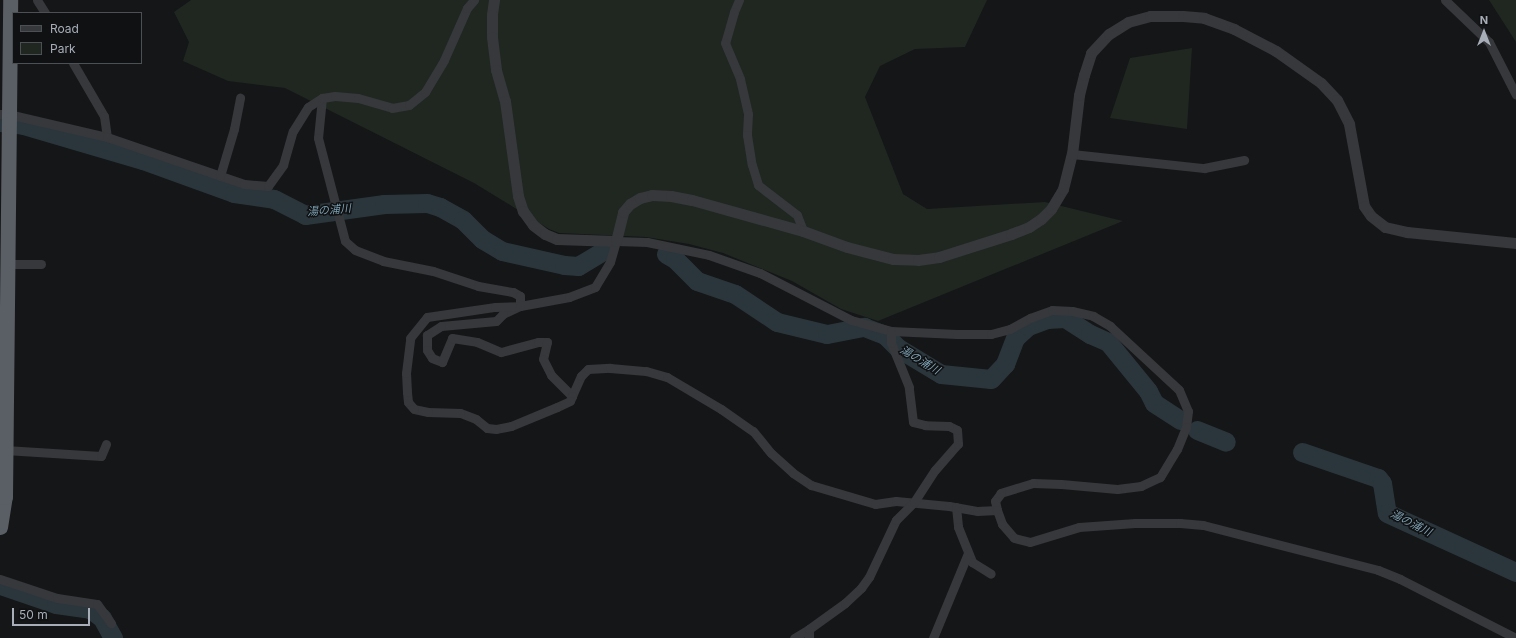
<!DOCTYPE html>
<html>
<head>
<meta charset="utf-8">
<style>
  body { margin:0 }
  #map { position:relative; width:1516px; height:638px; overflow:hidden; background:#151617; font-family:Inter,"Noto Sans JP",sans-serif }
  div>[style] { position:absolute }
  .green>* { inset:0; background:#1f2720 }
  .river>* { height:19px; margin:-9.5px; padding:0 9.5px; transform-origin:9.5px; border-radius:9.5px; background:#2b363c }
  .minor>* { height:9px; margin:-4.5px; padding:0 4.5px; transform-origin:4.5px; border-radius:4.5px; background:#36383c }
  .tertiary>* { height:11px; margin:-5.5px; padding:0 5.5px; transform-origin:5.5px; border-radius:5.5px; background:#36383c }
  .trunk>* { height:15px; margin:-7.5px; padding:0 7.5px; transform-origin:7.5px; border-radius:7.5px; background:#5a5e65 }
  span { translate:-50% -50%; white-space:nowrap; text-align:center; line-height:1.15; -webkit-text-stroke:3px #101112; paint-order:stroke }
  .water-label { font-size:11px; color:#7da1b4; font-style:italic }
  .legend { position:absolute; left:12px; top:12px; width:130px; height:52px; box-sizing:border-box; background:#101112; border:1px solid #4c5054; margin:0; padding:5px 7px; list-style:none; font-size:12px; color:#a7aeb8 }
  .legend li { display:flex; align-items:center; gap:8px; height:20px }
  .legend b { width:20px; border:1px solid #4c5054 }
  .north { position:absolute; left:1464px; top:12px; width:40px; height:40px; -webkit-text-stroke:3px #101112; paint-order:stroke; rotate:0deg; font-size:11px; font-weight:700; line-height:16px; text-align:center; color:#a7aeb8 }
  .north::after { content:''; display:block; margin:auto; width:14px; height:18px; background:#a7aeb8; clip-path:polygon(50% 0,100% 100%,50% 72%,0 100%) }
  .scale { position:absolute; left:12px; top:608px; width:78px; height:18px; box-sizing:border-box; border:2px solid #a7aeb8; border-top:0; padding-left:5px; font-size:12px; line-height:14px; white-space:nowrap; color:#a7aeb8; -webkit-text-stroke:3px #101112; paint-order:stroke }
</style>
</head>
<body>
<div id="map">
  <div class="green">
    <div style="clip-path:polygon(191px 0,987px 0,965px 47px,915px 49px,880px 66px,865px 97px,903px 194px,927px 209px,1045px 202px,1123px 221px,878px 321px,841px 309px,792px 281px,723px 253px,689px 244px,646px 237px,559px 233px,549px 229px,474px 183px,285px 88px,228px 81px,183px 61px,189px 42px,174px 12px)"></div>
    <div style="clip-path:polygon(1489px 0,1516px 0,1516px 42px)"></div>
    <div style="clip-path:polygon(1192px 48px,1187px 129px,1110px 118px,1130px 58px)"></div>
  </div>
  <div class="river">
    <div style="left:0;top:122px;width:23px;rotate:7deg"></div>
    <div style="left:23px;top:125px;width:125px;rotate:16.3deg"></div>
    <div style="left:143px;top:160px;width:97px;rotate:19.9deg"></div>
    <div style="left:234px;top:193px;width:40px;rotate:8.5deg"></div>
    <div style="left:274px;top:199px;width:35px;rotate:27deg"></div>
    <div style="left:305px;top:215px;width:80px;rotate:-7.9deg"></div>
    <div style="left:384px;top:204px;width:43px;rotate:-1.3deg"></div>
    <div style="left:427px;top:203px;width:14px;rotate:17deg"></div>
    <div style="left:440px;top:207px;width:26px;rotate:29deg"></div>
    <div style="left:463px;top:220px;width:27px;rotate:45deg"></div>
    <div style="left:482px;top:239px;width:23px;rotate:31deg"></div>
    <div style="left:502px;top:251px;width:64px;rotate:12.7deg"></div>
    <div style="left:564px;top:265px;width:14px;rotate:4deg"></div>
    <div style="left:578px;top:266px;width:29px;rotate:-31deg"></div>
    <div style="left:666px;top:254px;width:10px;rotate:29deg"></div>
    <div style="left:675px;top:259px;width:31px;rotate:45deg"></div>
    <div style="left:697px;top:281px;width:40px;rotate:18.9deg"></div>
    <div style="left:735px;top:294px;width:50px;rotate:33.7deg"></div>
    <div style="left:777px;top:322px;width:51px;rotate:13.5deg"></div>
    <div style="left:827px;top:334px;width:38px;rotate:-11deg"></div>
    <div style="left:864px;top:327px;width:22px;rotate:21deg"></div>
    <div style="left:885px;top:335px;width:18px;rotate:45deg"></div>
    <div style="left:898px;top:348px;width:50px;rotate:31.2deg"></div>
    <div style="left:941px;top:374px;width:50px;rotate:5.7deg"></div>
    <div style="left:991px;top:379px;width:21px;rotate:-47deg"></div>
    <div style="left:1005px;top:364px;width:28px;rotate:-69deg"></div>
    <div style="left:1015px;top:338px;width:18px;rotate:-43deg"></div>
    <div style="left:1028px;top:326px;width:20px;rotate:-20deg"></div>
    <div style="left:1047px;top:319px;width:18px;rotate:-3deg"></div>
    <div style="left:1065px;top:318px;width:30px;rotate:33deg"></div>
    <div style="left:1090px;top:334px;width:20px;rotate:24deg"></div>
    <div style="left:1108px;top:342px;width:63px;rotate:50.8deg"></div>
    <div style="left:1148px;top:391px;width:13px;rotate:63deg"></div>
    <div style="left:1154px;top:403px;width:31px;rotate:33deg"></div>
    <div style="left:1197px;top:430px;width:31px;rotate:22deg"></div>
    <div style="left:1302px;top:452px;width:80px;rotate:18.9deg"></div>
    <div style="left:1378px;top:478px;width:6px;rotate:51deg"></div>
    <div style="left:1382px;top:483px;width:30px;rotate:81deg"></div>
    <div style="left:1387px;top:513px;width:142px;rotate:24.6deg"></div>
    <div style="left:0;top:585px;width:59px;rotate:18.7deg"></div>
    <div style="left:56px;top:604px;width:34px;rotate:8deg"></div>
    <div style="left:90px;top:609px;width:15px;rotate:37deg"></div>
    <div style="left:102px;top:618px;width:23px;rotate:61deg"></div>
  </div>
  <div class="minor">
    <div style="left:37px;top:0;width:15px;rotate:58deg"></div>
    <div style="left:739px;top:0;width:13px;rotate:113deg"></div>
    <div style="left:734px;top:12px;width:32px;rotate:106deg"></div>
    <div style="left:725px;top:43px;width:39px;rotate:67deg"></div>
    <div style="left:740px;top:79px;width:36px;rotate:77deg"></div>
    <div style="left:748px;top:114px;width:21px;rotate:93deg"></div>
    <div style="left:747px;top:135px;width:30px;rotate:81deg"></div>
    <div style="left:752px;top:165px;width:21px;rotate:73deg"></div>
    <div style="left:758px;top:185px;width:49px;rotate:37.6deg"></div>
    <div style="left:797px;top:215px;width:17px;rotate:69deg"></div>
    <div style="left:1445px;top:0;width:61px;rotate:43.7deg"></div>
    <div style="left:1489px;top:42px;width:59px;rotate:63deg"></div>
    <div style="left:73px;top:63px;width:61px;rotate:59.7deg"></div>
    <div style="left:104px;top:116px;width:21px;rotate:82deg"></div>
    <div style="left:322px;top:98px;width:40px;rotate:95.7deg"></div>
    <div style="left:318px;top:138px;width:106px;rotate:75.3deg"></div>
    <div style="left:345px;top:241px;width:13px;rotate:42deg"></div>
    <div style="left:355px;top:250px;width:30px;rotate:21deg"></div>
    <div style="left:383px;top:261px;width:51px;rotate:11.3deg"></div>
    <div style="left:433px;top:271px;width:47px;rotate:18.4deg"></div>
    <div style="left:478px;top:286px;width:36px;rotate:10deg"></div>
    <div style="left:513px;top:292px;width:8px;rotate:30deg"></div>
    <div style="left:520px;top:296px;width:10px;rotate:90deg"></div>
    <div style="left:520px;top:306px;width:19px;rotate:155deg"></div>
    <div style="left:503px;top:314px;width:10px;rotate:135deg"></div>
    <div style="left:496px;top:321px;width:55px;rotate:174.8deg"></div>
    <div style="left:441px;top:326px;width:17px;rotate:147deg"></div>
    <div style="left:427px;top:335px;width:15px;rotate:90deg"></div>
    <div style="left:427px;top:350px;width:9px;rotate:58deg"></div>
    <div style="left:432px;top:358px;width:11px;rotate:22deg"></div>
    <div style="left:442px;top:362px;width:26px;rotate:-67deg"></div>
    <div style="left:452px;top:338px;width:25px;rotate:9deg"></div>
    <div style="left:477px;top:342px;width:26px;rotate:23deg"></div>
    <div style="left:501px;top:352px;width:38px;rotate:-15deg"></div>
    <div style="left:538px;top:342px;width:9px"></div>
    <div style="left:547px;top:342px;width:17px;rotate:103deg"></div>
    <div style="left:543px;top:359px;width:18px;rotate:63deg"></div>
    <div style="left:551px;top:375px;width:30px;rotate:45deg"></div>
    <div style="left:572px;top:396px;width:22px;rotate:-66deg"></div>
    <div style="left:581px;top:376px;width:10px;rotate:-45deg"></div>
    <div style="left:588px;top:369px;width:22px;rotate:-3deg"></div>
    <div style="left:610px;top:368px;width:36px;rotate:5deg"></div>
    <div style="left:646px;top:371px;width:22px;rotate:16deg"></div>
    <div style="left:667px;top:377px;width:63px;rotate:30.7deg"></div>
    <div style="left:721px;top:409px;width:39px;rotate:35deg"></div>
    <div style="left:753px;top:431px;width:28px;rotate:51deg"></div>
    <div style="left:771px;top:453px;width:30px;rotate:42deg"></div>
    <div style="left:793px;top:473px;width:22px;rotate:34deg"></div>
    <div style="left:811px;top:485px;width:67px;rotate:16.5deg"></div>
    <div style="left:875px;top:504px;width:21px;rotate:-8deg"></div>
    <div style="left:896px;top:501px;width:53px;rotate:5.4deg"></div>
    <div style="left:949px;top:506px;width:28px;rotate:10deg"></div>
    <div style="left:977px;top:511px;width:20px;rotate:-3deg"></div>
    <div style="left:0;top:114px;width:8px"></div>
    <div style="left:8px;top:114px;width:102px;rotate:13.1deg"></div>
    <div style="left:107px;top:137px;width:145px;rotate:18.9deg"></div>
    <div style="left:244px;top:184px;width:24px;rotate:5deg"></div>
    <div style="left:268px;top:186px;width:26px;rotate:-54deg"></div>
    <div style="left:283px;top:165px;width:35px;rotate:-74deg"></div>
    <div style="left:293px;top:131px;width:28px;rotate:-58deg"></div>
    <div style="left:308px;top:107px;width:17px;rotate:-33deg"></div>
    <div style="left:322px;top:98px;width:13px;rotate:-9deg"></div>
    <div style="left:335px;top:96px;width:23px;rotate:5deg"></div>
    <div style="left:358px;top:98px;width:35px;rotate:16deg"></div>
    <div style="left:392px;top:108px;width:17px;rotate:-10deg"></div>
    <div style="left:409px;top:105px;width:21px;rotate:-39deg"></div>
    <div style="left:425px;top:92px;width:37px;rotate:-59deg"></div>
    <div style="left:444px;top:60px;width:57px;rotate:-66.1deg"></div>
    <div style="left:467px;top:8px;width:11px;rotate:-49deg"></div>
    <div style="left:1072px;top:154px;width:133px;rotate:6.1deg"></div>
    <div style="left:1204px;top:168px;width:41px;rotate:-11.3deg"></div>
    <div style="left:220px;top:176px;width:49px;rotate:-73.4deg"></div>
    <div style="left:234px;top:129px;width:32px;rotate:-79deg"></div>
    <div style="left:7px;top:264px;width:34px"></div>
    <div style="left:572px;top:396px;width:5px;rotate:112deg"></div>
    <div style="left:570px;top:401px;width:14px;rotate:155deg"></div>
    <div style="left:557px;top:407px;width:50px;rotate:157.6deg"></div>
    <div style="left:511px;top:426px;width:15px;rotate:169deg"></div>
    <div style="left:496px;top:429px;width:9px;rotate:-174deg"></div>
    <div style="left:487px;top:428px;width:14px;rotate:-141deg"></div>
    <div style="left:476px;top:419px;width:17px;rotate:-159deg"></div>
    <div style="left:460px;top:413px;width:32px;rotate:-178deg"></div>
    <div style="left:428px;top:412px;width:14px;rotate:-168deg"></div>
    <div style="left:414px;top:409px;width:9px;rotate:-131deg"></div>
    <div style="left:408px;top:402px;width:10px;rotate:-96deg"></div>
    <div style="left:407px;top:392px;width:19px;rotate:-93deg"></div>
    <div style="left:406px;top:373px;width:35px;rotate:-83deg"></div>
    <div style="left:410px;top:338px;width:27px;rotate:-51deg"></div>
    <div style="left:427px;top:317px;width:69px;rotate:-8.4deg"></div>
    <div style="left:495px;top:307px;width:25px;rotate:-2deg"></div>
    <div style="left:520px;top:306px;width:50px;rotate:-10.4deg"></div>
    <div style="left:569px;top:297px;width:28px;rotate:-21deg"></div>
    <div style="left:595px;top:287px;width:29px;rotate:-59deg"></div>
    <div style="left:610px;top:262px;width:22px;rotate:-74deg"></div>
    <div style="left:616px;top:241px;width:31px;rotate:2deg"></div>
    <div style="left:647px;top:242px;width:63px;rotate:11.8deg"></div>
    <div style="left:709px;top:255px;width:54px;rotate:19.4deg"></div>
    <div style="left:760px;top:273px;width:102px;rotate:27.3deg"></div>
    <div style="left:851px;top:320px;width:41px;rotate:15.4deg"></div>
    <div style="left:891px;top:331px;width:66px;rotate:2.6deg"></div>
    <div style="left:957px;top:334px;width:34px"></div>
    <div style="left:991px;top:334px;width:20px;rotate:-15deg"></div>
    <div style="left:1010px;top:329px;width:23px;rotate:-29deg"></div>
    <div style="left:1030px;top:318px;width:23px;rotate:-20deg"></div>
    <div style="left:1052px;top:310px;width:20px;rotate:3deg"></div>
    <div style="left:1072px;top:311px;width:22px;rotate:13deg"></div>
    <div style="left:1093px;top:316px;width:20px;rotate:30deg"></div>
    <div style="left:1110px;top:326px;width:94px;rotate:42.8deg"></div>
    <div style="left:1179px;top:390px;width:23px;rotate:67deg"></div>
    <div style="left:1188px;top:411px;width:16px;rotate:97deg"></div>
    <div style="left:1186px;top:427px;width:24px;rotate:112deg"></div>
    <div style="left:1177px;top:449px;width:33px;rotate:121deg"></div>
    <div style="left:1160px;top:477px;width:21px;rotate:155deg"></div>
    <div style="left:1141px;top:486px;width:24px;rotate:173deg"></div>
    <div style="left:1117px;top:489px;width:56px;rotate:-174.9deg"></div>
    <div style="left:1061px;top:484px;width:28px;rotate:-178deg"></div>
    <div style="left:1033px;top:483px;width:34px;rotate:163deg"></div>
    <div style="left:1001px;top:493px;width:10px;rotate:127deg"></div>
    <div style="left:995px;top:501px;width:9px;rotate:77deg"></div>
    <div style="left:997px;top:510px;width:15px;rotate:70deg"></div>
    <div style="left:1002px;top:524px;width:18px;rotate:49deg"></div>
    <div style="left:1014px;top:538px;width:16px;rotate:14deg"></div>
    <div style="left:1030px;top:542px;width:51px;rotate:-17deg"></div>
    <div style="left:1079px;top:527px;width:56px;rotate:-4.1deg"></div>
    <div style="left:1135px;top:523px;width:45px"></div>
    <div style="left:1180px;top:523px;width:23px;rotate:5deg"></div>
    <div style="left:1203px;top:525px;width:181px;rotate:14.4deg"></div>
    <div style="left:1378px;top:570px;width:24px;rotate:22deg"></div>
    <div style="left:1400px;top:579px;width:130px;rotate:27deg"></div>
    <div style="left:5px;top:450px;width:96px;rotate:3.6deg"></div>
    <div style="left:101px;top:456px;width:13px;rotate:-67deg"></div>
    <div style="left:956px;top:507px;width:20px;rotate:84deg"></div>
    <div style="left:958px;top:527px;width:38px;rotate:68deg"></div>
    <div style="left:972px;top:562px;width:22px;rotate:32deg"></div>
    <div style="left:0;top:579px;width:60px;rotate:18.4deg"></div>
    <div style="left:57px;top:598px;width:40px;rotate:8.5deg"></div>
    <div style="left:97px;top:604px;width:24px;rotate:54deg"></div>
    <div style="left:794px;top:638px;width:17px;rotate:-31deg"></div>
    <div style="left:809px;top:638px;width:9px;rotate:-90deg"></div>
    <div style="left:809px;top:629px;width:44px;rotate:-35.8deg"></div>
    <div style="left:845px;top:603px;width:22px;rotate:-43deg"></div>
    <div style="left:861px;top:588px;width:14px;rotate:-54deg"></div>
    <div style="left:869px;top:577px;width:63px;rotate:-64.7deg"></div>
    <div style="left:896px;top:520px;width:25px;rotate:-45deg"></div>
    <div style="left:914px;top:502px;width:38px;rotate:-57deg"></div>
    <div style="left:935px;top:470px;width:35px;rotate:-49deg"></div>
    <div style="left:958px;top:444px;width:14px;rotate:-94deg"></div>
    <div style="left:957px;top:430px;width:9px;rotate:-153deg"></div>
    <div style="left:949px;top:426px;width:24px;rotate:-178deg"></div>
    <div style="left:925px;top:425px;width:12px;rotate:-166deg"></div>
    <div style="left:913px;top:422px;width:35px;rotate:-97deg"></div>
    <div style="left:909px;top:387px;width:48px;rotate:-112.2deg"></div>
    <div style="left:891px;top:343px;width:12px;rotate:-90deg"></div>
    <div style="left:933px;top:638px;width:92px;rotate:-67.6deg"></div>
  </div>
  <div class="tertiary">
    <div style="left:494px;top:0;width:15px;rotate:98deg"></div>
    <div style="left:492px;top:15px;width:22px;rotate:90deg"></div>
    <div style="left:492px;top:37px;width:33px;rotate:83deg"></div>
    <div style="left:496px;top:70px;width:32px;rotate:74deg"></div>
    <div style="left:505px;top:101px;width:96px;rotate:82.2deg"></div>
    <div style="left:518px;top:196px;width:16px;rotate:72deg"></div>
    <div style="left:523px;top:211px;width:17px;rotate:54deg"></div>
    <div style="left:533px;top:225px;width:15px;rotate:37deg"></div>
    <div style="left:545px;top:234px;width:13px;rotate:23deg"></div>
    <div style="left:557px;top:239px;width:59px;rotate:1.9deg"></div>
    <div style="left:616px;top:241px;width:30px;rotate:-76deg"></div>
    <div style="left:623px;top:212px;width:11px;rotate:-49deg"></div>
    <div style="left:630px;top:204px;width:12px;rotate:-31deg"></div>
    <div style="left:640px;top:198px;width:12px;rotate:-14deg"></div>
    <div style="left:652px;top:195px;width:19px;rotate:3deg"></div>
    <div style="left:671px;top:196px;width:21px;rotate:11deg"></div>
    <div style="left:692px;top:200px;width:115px;rotate:15.6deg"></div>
    <div style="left:803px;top:231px;width:47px;rotate:20deg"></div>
    <div style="left:847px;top:247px;width:48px;rotate:14.6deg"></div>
    <div style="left:893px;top:259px;width:25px;rotate:2deg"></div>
    <div style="left:918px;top:260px;width:21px;rotate:-8deg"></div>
    <div style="left:939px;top:257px;width:76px;rotate:-17.7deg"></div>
    <div style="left:1011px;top:234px;width:19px;rotate:-21deg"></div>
    <div style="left:1029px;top:227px;width:14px;rotate:-34deg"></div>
    <div style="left:1041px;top:219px;width:14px;rotate:-45deg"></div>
    <div style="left:1051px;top:209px;width:23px;rotate:-59deg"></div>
    <div style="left:1063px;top:189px;width:36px;rotate:-76deg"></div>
    <div style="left:1072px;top:154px;width:59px;rotate:-83.2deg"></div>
    <div style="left:1079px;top:95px;width:21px;rotate:-76deg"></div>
    <div style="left:1084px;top:75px;width:23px;rotate:-72deg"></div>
    <div style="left:1091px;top:53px;width:26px;rotate:-47deg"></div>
    <div style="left:1109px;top:34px;width:22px;rotate:-32deg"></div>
    <div style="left:1128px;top:22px;width:23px;rotate:-15deg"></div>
    <div style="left:1150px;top:16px;width:33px"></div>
    <div style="left:1183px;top:16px;width:21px;rotate:5deg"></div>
    <div style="left:1204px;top:18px;width:32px;rotate:20deg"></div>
    <div style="left:1234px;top:29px;width:47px;rotate:27.6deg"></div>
    <div style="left:1276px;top:51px;width:55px;rotate:35.4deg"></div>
    <div style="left:1321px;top:83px;width:23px;rotate:47deg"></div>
    <div style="left:1337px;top:100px;width:27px;rotate:63deg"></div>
    <div style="left:1349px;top:124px;width:83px;rotate:79.6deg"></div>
    <div style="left:1364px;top:206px;width:12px;rotate:55deg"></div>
    <div style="left:1371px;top:216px;width:18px;rotate:38deg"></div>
    <div style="left:1385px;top:227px;width:23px;rotate:13deg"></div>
    <div style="left:1407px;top:232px;width:110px;rotate:5.8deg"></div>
  </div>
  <div class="trunk">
    <div style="left:0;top:527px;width:30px;rotate:-81deg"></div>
    <div style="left:5px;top:497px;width:497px;rotate:-89.4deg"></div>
  </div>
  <div class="water-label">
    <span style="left:329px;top:210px;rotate:-5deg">湯の浦川</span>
    <span style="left:920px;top:360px;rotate:31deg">湯の浦川</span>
    <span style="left:1411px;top:523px;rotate:27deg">湯の浦川</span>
  </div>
  <ul class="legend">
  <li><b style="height:5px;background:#36383c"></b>Road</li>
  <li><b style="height:11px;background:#1f2720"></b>Park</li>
  </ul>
  <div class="north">N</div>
  <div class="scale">50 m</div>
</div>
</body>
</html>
